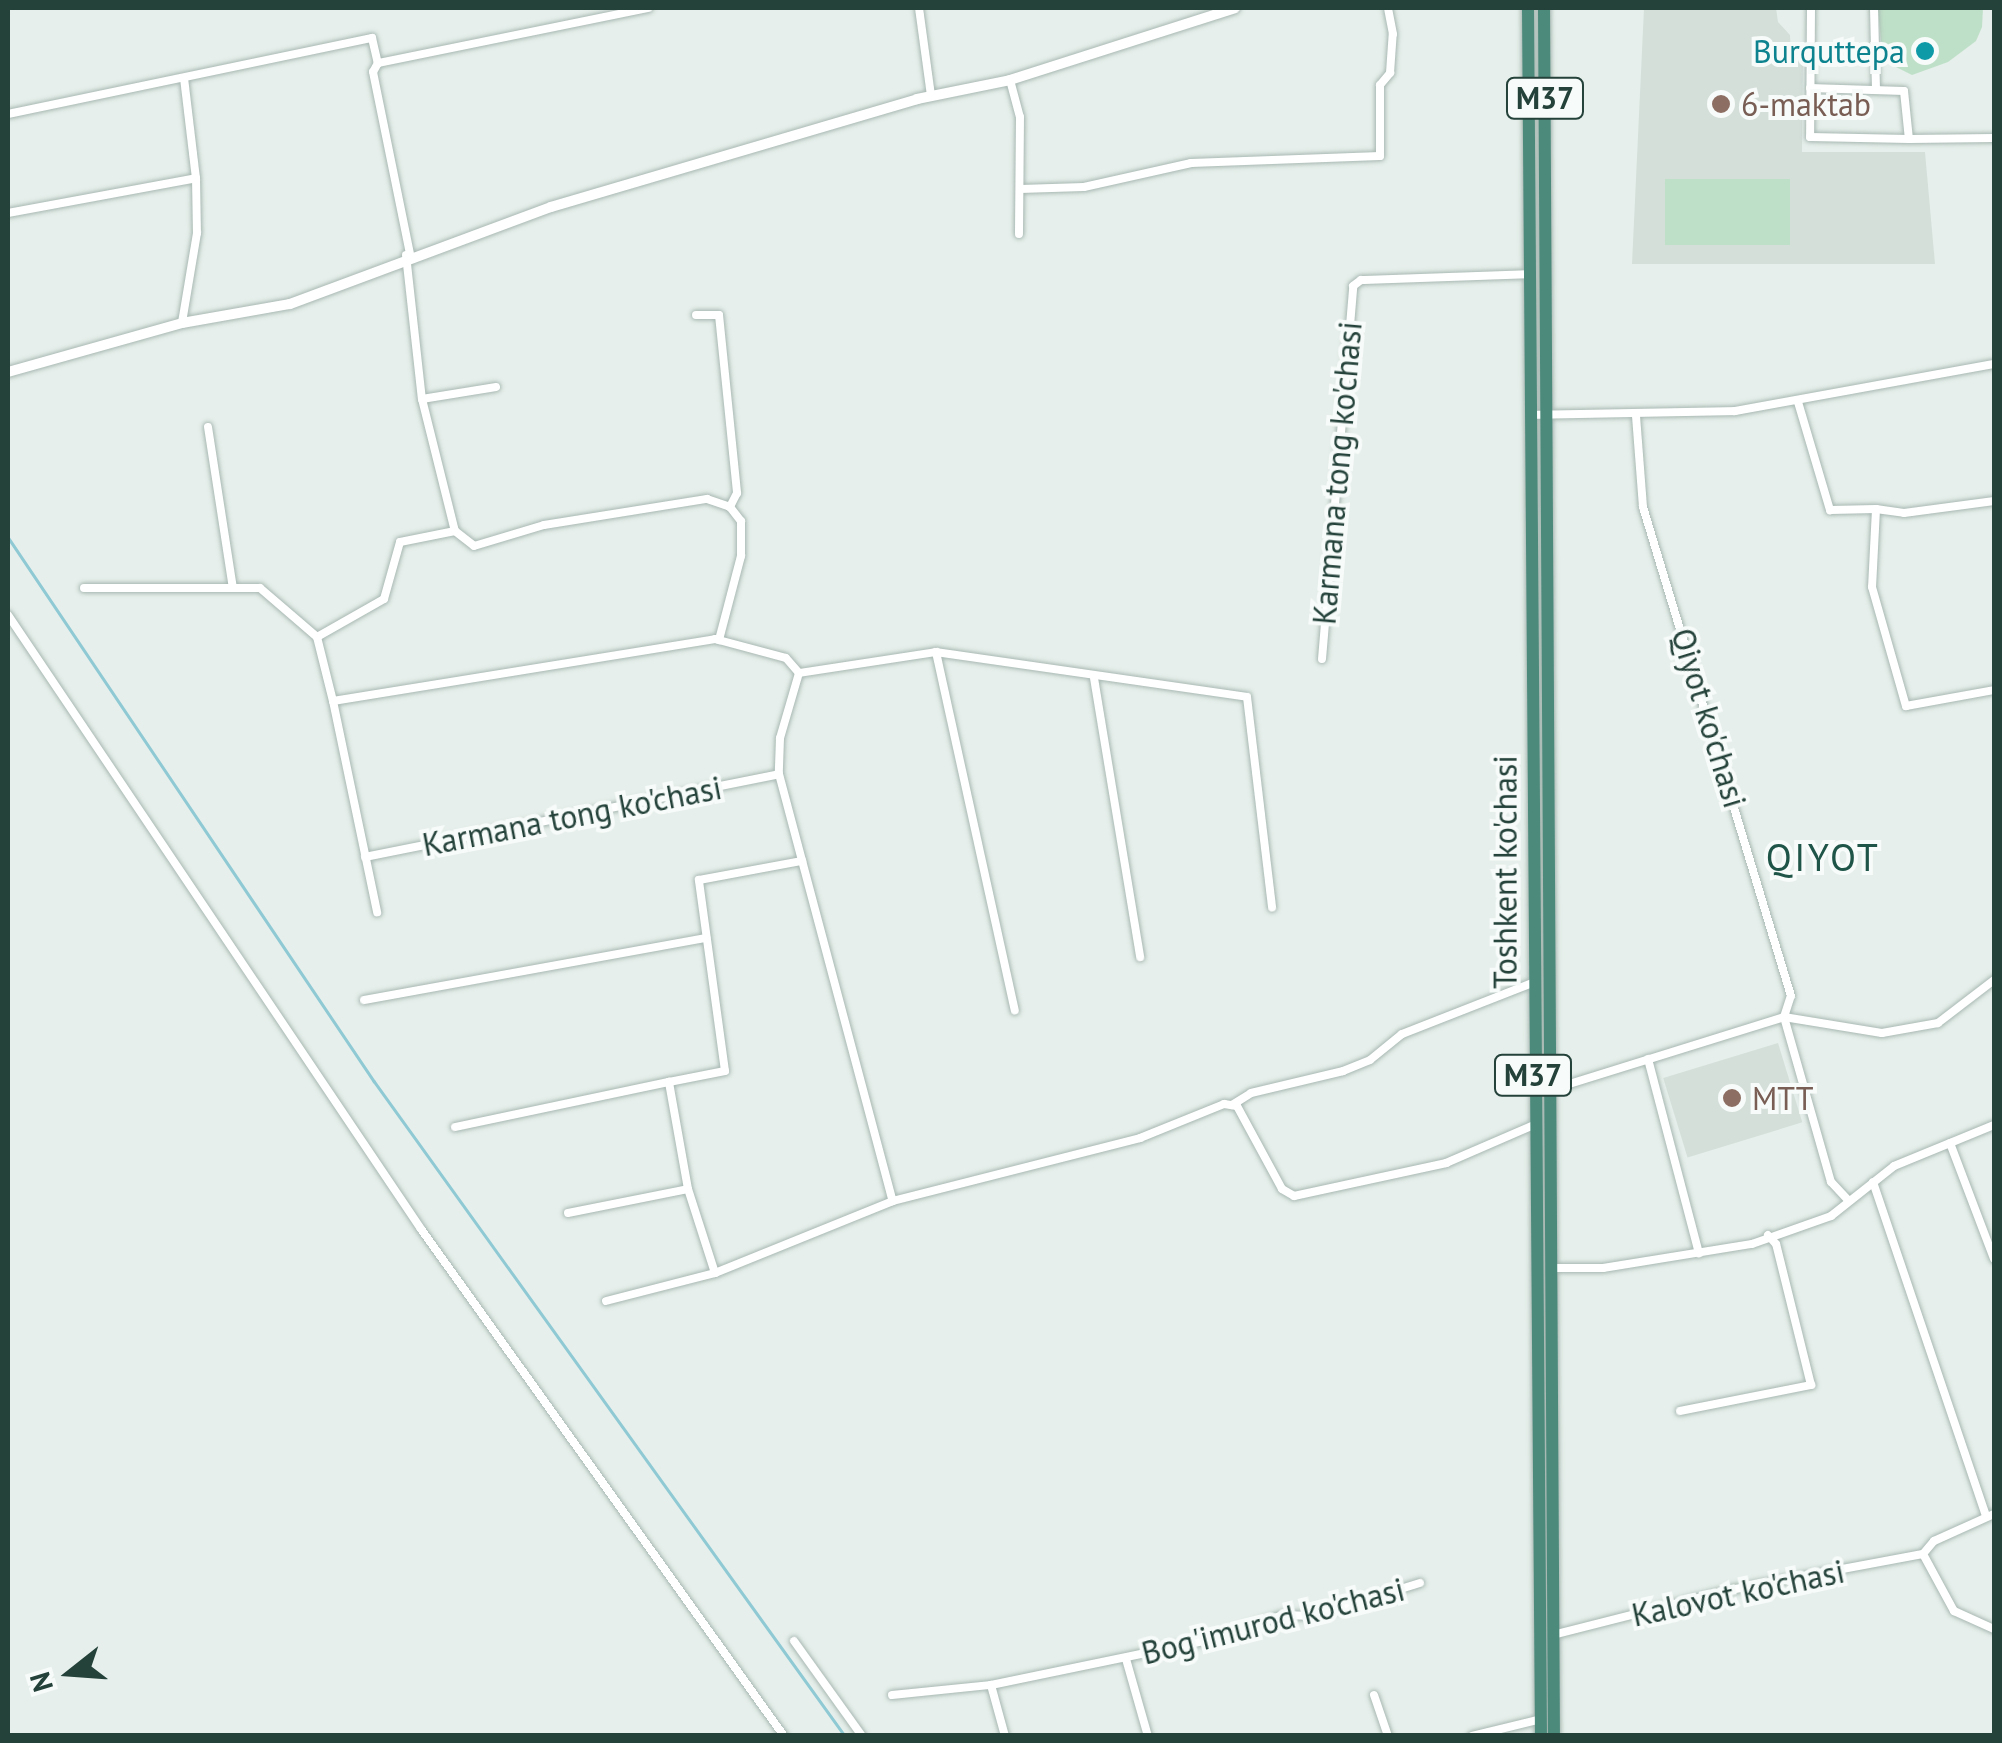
<!DOCTYPE html>
<html>
<head>
<meta charset="utf-8">
<style>
  body { margin:0 }
  #map { position:relative; width:2002px; height:1743px; overflow:hidden; background:#e6efeb; font-family:"PT Sans",sans-serif }
  div>[style] { position:absolute }
  .built>* { inset:0; background:#d4dfda; transform-origin:0 0 }
  .green>* { inset:0; background:#bfe0c8; transform-origin:0 0 }
  .stream>* { height:2.5px; margin:-1.25px; padding:0 1.25px; transform-origin:1.25px; border-radius:1.25px; background:#8ec9d4 }
  .roads { filter:drop-shadow(0 0 2px #a8b8b2) drop-shadow(0 0 2px #a8b8b2) }
  .minor>* { height:8px; margin:-4px; padding:0 4px; transform-origin:4px; border-radius:4px; background:#fff }
  .tertiary>* { height:10px; margin:-5px; padding:0 5px; transform-origin:5px; border-radius:5px; background:#fff }
  .trunk>* { height:12px; margin:-6px; padding:0 6px; transform-origin:6px; border-radius:6px; background:#4c8a7c }
  .dots>* { width:28px; height:28px; translate:-50% -50%; box-sizing:border-box; border:5px solid #f7fbf9; border-radius:50% }
  span { translate:-50% -50%; white-space:nowrap; text-align:center; line-height:1.15; -webkit-text-stroke:8px #f7fbf9; paint-order:stroke }
  .shield-label span { padding:2px 8px; background:#f7fbf9; border:2px solid; border-radius:8px; -webkit-text-stroke-width:0 }
  .shield-label { font-size:30px; color:#24423a; font-weight:700 }
  .culture-label { font-size:32px; color:#0d838f }
  .right { translate:-100% -50%; text-align:right }
  .education-label { font-size:32px; color:#785e54 }
  .left { translate:0 -50%; text-align:left }
  .street-label { font-size:32px; color:#24423a }
  .quarter-label { font-size:38px; color:#1f5548; letter-spacing:2.5px }
  .frame { position:absolute; inset:0; border:10px solid #24423a; pointer-events:none }
  .north { position:absolute; left:20px; top:1623px; width:100px; height:100px; -webkit-text-stroke:8px #f7fbf9; paint-order:stroke; rotate:253deg; font-size:28px; font-weight:700; line-height:40px; text-align:center; color:#24423a }
  .north::after { content:''; display:block; margin:auto; width:35px; height:45px; background:#24423a; clip-path:polygon(50% 0,100% 100%,50% 72%,0 100%) }
</style>
</head>
<body>
<div id="map">
  <div class="built">
    <div style="clip-path:polygon(1644px 8px,1776px 8px,1778px 22px,1790px 35px,1791px 55px,1803px 56px,1802px 152px,1925px 152px,1935px 264px,1632px 264px)"></div>
    <div style="left:1778px;top:1043px;width:83px;height:120px;rotate:73deg"></div>
  </div>
  <div class="green">
    <div style="clip-path:polygon(1878px 8px,1983px 8px,1982px 27px,1976px 41px,1948px 62px,1912px 75px,1896px 67px,1881px 41px)"></div>
    <div style="left:1665px;top:179px;width:125px;height:66px"></div>
  </div>
  <div class="stream">
    <div style="left:8px;top:537px;width:656px;rotate:56.07deg"></div>
    <div style="left:374px;top:1081px;width:807px;rotate:54.28deg"></div>
  </div>
  <div class="roads">
    <div class="minor">
      <div style="left:919px;top:8px;width:89px;rotate:82.2deg"></div>
      <div style="left:1811px;top:8px;width:129px;rotate:90.4deg"></div>
      <div style="left:1810px;top:137px;width:99px;rotate:1.2deg"></div>
      <div style="left:1874px;top:8px;width:82px;rotate:88.6deg"></div>
      <div style="left:378px;top:63px;width:10px;rotate:119deg"></div>
      <div style="left:373px;top:72px;width:186px;rotate:78.5deg"></div>
      <div style="left:184px;top:78px;width:101px;rotate:83.2deg"></div>
      <div style="left:1010px;top:80px;width:38px;rotate:75deg"></div>
      <div style="left:1020px;top:117px;width:117px;rotate:90.5deg"></div>
      <div style="left:1810px;top:88px;width:94px;rotate:1.8deg"></div>
      <div style="left:1904px;top:91px;width:48px;rotate:84.1deg"></div>
      <div style="left:1909px;top:139px;width:85px;rotate:-0.7deg"></div>
      <div style="left:8px;top:114px;width:372px;rotate:-11.8deg"></div>
      <div style="left:372px;top:38px;width:26px;rotate:77deg"></div>
      <div style="left:378px;top:63px;width:276px;rotate:-11.5deg"></div>
      <div style="left:1020px;top:189px;width:64px;rotate:-1.8deg"></div>
      <div style="left:1084px;top:187px;width:110px;rotate:-12.6deg"></div>
      <div style="left:1191px;top:163px;width:189px;rotate:-2.1deg"></div>
      <div style="left:1380px;top:156px;width:71px;rotate:-90deg"></div>
      <div style="left:1380px;top:85px;width:16px;rotate:-50deg"></div>
      <div style="left:1390px;top:73px;width:39px;rotate:-86deg"></div>
      <div style="left:1393px;top:34px;width:26px;rotate:-101deg"></div>
      <div style="left:8px;top:213px;width:191px;rotate:-10.5deg"></div>
      <div style="left:196px;top:178px;width:55px;rotate:89deg"></div>
      <div style="left:197px;top:233px;width:91px;rotate:99.5deg"></div>
      <div style="left:406px;top:255px;width:145px;rotate:83.7deg"></div>
      <div style="left:422px;top:399px;width:136px;rotate:76deg"></div>
      <div style="left:455px;top:531px;width:56px;rotate:168.7deg"></div>
      <div style="left:400px;top:542px;width:59px;rotate:105.7deg"></div>
      <div style="left:384px;top:599px;width:77px;rotate:150.4deg"></div>
      <div style="left:317px;top:637px;width:66px;rotate:76deg"></div>
      <div style="left:333px;top:701px;width:387px;rotate:-9.2deg"></div>
      <div style="left:715px;top:639px;width:73px;rotate:15deg"></div>
      <div style="left:786px;top:658px;width:20px;rotate:49deg"></div>
      <div style="left:696px;top:315px;width:23px"></div>
      <div style="left:719px;top:315px;width:179px;rotate:84.2deg"></div>
      <div style="left:737px;top:493px;width:16px;rotate:117deg"></div>
      <div style="left:422px;top:399px;width:75px;rotate:-9.2deg"></div>
      <div style="left:1798px;top:402px;width:113px;rotate:73.5deg"></div>
      <div style="left:1830px;top:510px;width:46px;rotate:-1.2deg"></div>
      <div style="left:1876px;top:509px;width:78px;rotate:92.9deg"></div>
      <div style="left:1872px;top:587px;width:124px;rotate:74.1deg"></div>
      <div style="left:1906px;top:706px;width:89px;rotate:-10.3deg"></div>
      <div style="left:1530px;top:415px;width:205px;rotate:-1.1deg"></div>
      <div style="left:1735px;top:411px;width:263px;rotate:-10.3deg"></div>
      <div style="left:208px;top:427px;width:163px;rotate:81.2deg"></div>
      <div style="left:233px;top:588px;width:27px"></div>
      <div style="left:260px;top:588px;width:75px;rotate:40.7deg"></div>
      <div style="left:1876px;top:509px;width:28px;rotate:8deg"></div>
      <div style="left:1904px;top:513px;width:91px;rotate:-7.6deg"></div>
      <div style="left:455px;top:531px;width:24px;rotate:38deg"></div>
      <div style="left:474px;top:546px;width:73px;rotate:-16.7deg"></div>
      <div style="left:544px;top:525px;width:165px;rotate:-9.1deg"></div>
      <div style="left:707px;top:499px;width:24px;rotate:19deg"></div>
      <div style="left:730px;top:507px;width:18px;rotate:52deg"></div>
      <div style="left:741px;top:521px;width:35px;rotate:90deg"></div>
      <div style="left:741px;top:556px;width:87px;rotate:104.7deg"></div>
      <div style="left:84px;top:588px;width:149px"></div>
      <div style="left:8px;top:615px;width:740px;rotate:56.07deg"></div>
      <div style="left:421px;top:1229px;width:624px;rotate:54.4deg"></div>
      <div style="left:936px;top:652px;width:314px;rotate:8.2deg"></div>
      <div style="left:1247px;top:697px;width:212px;rotate:83.2deg"></div>
      <div style="left:1322px;top:659px;width:374px;rotate:-85.2deg"></div>
      <div style="left:1353px;top:286px;width:10px;rotate:-37deg"></div>
      <div style="left:1361px;top:280px;width:169px;rotate:-2deg"></div>
      <div style="left:799px;top:673px;width:68px;rotate:106.3deg"></div>
      <div style="left:780px;top:738px;width:36px;rotate:92deg"></div>
      <div style="left:779px;top:774px;width:442px;rotate:75.1deg"></div>
      <div style="left:893px;top:1201px;width:255px;rotate:-14.3deg"></div>
      <div style="left:1140px;top:1138px;width:91px;rotate:-22deg"></div>
      <div style="left:1224px;top:1104px;width:13px;rotate:9deg"></div>
      <div style="left:1237px;top:1106px;width:94px;rotate:61.5deg"></div>
      <div style="left:1282px;top:1189px;width:14px;rotate:30deg"></div>
      <div style="left:1294px;top:1196px;width:156px;rotate:-12.2deg"></div>
      <div style="left:1446px;top:1163px;width:96px;rotate:-23.4deg"></div>
      <div style="left:799px;top:673px;width:139px;rotate:-8.7deg"></div>
      <div style="left:936px;top:652px;width:367px;rotate:77.6deg"></div>
      <div style="left:1094px;top:678px;width:283px;rotate:80.6deg"></div>
      <div style="left:333px;top:701px;width:216px;rotate:78.2deg"></div>
      <div style="left:365px;top:857px;width:422px;rotate:-11.3deg"></div>
      <div style="left:364px;top:1000px;width:348px;rotate:-10.3deg"></div>
      <div style="left:1648px;top:1059px;width:201px;rotate:75.3deg"></div>
      <div style="left:1550px;top:1090px;width:245px;rotate:-17.3deg"></div>
      <div style="left:1784px;top:1017px;width:22px;rotate:-72deg"></div>
      <div style="left:1791px;top:996px;width:511px;rotate:-106.84deg"></div>
      <div style="left:1643px;top:507px;width:91px;rotate:-94.4deg"></div>
      <div style="left:1232px;top:1105px;width:22px;rotate:-32deg"></div>
      <div style="left:1251px;top:1093px;width:95px;rotate:-13.4deg"></div>
      <div style="left:1343px;top:1071px;width:29px;rotate:-22deg"></div>
      <div style="left:1370px;top:1060px;width:41px;rotate:-39.1deg"></div>
      <div style="left:1402px;top:1034px;width:140px;rotate:-21.4deg"></div>
      <div style="left:455px;top:1127px;width:219px;rotate:-11.9deg"></div>
      <div style="left:1950px;top:1143px;width:124px;rotate:69.2deg"></div>
      <div style="left:1873px;top:1182px;width:353px;rotate:71.3deg"></div>
      <div style="left:1848px;top:1200px;width:25px;rotate:-133deg"></div>
      <div style="left:1831px;top:1182px;width:172px;rotate:-105.9deg"></div>
      <div style="left:1784px;top:1017px;width:99px;rotate:9.3deg"></div>
      <div style="left:1882px;top:1033px;width:57px;rotate:-10.1deg"></div>
      <div style="left:1938px;top:1023px;width:71px;rotate:-37.5deg"></div>
      <div style="left:568px;top:1213px;width:122px;rotate:-11.3deg"></div>
      <div style="left:1552px;top:1268px;width:51px"></div>
      <div style="left:1603px;top:1268px;width:151px;rotate:-9.2deg"></div>
      <div style="left:1752px;top:1244px;width:84px;rotate:-19.5deg"></div>
      <div style="left:1831px;top:1216px;width:80px;rotate:-38.4deg"></div>
      <div style="left:1894px;top:1166px;width:108px;rotate:-22.3deg"></div>
      <div style="left:715px;top:1273px;width:88px;rotate:-107.8deg"></div>
      <div style="left:688px;top:1189px;width:109px;rotate:-100.1deg"></div>
      <div style="left:669px;top:1082px;width:57px;rotate:-11.1deg"></div>
      <div style="left:725px;top:1071px;width:193px;rotate:-97.8deg"></div>
      <div style="left:699px;top:880px;width:105px;rotate:-10.5deg"></div>
      <div style="left:606px;top:1301px;width:113px;rotate:-14.4deg"></div>
      <div style="left:715px;top:1273px;width:192px;rotate:-22deg"></div>
      <div style="left:1680px;top:1411px;width:134px;rotate:-11.2deg"></div>
      <div style="left:1811px;top:1385px;width:145px;rotate:-103.9deg"></div>
      <div style="left:1776px;top:1244px;width:12px;rotate:-132deg"></div>
      <div style="left:1923px;top:1554px;width:17px;rotate:-50deg"></div>
      <div style="left:1934px;top:1541px;width:66px;rotate:-24.2deg"></div>
      <div style="left:1553px;top:1635px;width:183px;rotate:-14.3deg"></div>
      <div style="left:1730px;top:1590px;width:196px;rotate:-10.6deg"></div>
      <div style="left:1923px;top:1554px;width:65px;rotate:61.5deg"></div>
      <div style="left:1954px;top:1611px;width:44px;rotate:24.2deg"></div>
      <div style="left:794px;top:1641px;width:117px;rotate:54.4deg"></div>
      <div style="left:1126px;top:1659px;width:80px;rotate:74.1deg"></div>
      <div style="left:892px;top:1695px;width:100px;rotate:-5.8deg"></div>
      <div style="left:1374px;top:1695px;width:43px;rotate:71.1deg"></div>
      <div style="left:1005px;top:1736px;width:53px;rotate:-105.4deg"></div>
      <div style="left:991px;top:1685px;width:227px;rotate:-11.7deg"></div>
      <div style="left:1213px;top:1639px;width:74px;rotate:-18.9deg"></div>
      <div style="left:1283px;top:1615px;width:31px;rotate:2deg"></div>
      <div style="left:1314px;top:1616px;width:111px;rotate:-17.3deg"></div>
      <div style="left:1472px;top:1736px;width:71px;rotate:-13.8deg"></div>
    </div>
    <div class="tertiary">
      <div style="left:8px;top:372px;width:181px;rotate:-15.7deg"></div>
      <div style="left:182px;top:323px;width:110px;rotate:-10deg"></div>
      <div style="left:290px;top:304px;width:278px;rotate:-20.4deg"></div>
      <div style="left:551px;top:207px;width:382px;rotate:-16.4deg"></div>
      <div style="left:917px;top:99px;width:95px;rotate:-11.5deg"></div>
      <div style="left:1010px;top:80px;width:236px;rotate:-17.7deg"></div>
    </div>
    <div class="trunk">
      <div style="left:1528px;top:8px;width:1728px;rotate:89.57deg"></div>
      <div style="left:1544px;top:8px;width:1728px;rotate:89.67deg"></div>
    </div>
  </div>
  <div class="dots">
    <div style="left:1925px;top:51px;background:#0f9aa8"></div>
    <div style="left:1721px;top:104px;background:#8d6e63"></div>
    <div style="left:1732px;top:1098px;background:#8d6e63"></div>
  </div>
  <div class="shield-label">
    <span style="left:1545px;top:98px">M37</span>
    <span style="left:1533px;top:1075px">M37</span>
  </div>
  <div class="culture-label">
    <span class="right" style="left:1905px;top:51px">Burquttepa</span>
  </div>
  <div class="education-label">
    <span class="left" style="left:1741px;top:104px">6-maktab</span>
    <span class="left" style="left:1752px;top:1098px">MTT</span>
  </div>
  <div class="street-label">
    <span style="left:1337px;top:473px;rotate:-85deg">Karmana tong ko'chasi</span>
    <span style="left:1709px;top:718px;rotate:73deg">Qiyot ko'chasi</span>
    <span style="left:572px;top:816px;rotate:-11deg">Karmana tong ko'chasi</span>
    <span style="left:1505px;top:872px;rotate:-90deg">Toshkent ko'chasi</span>
    <span style="left:1738px;top:1593px;rotate:-12deg">Kalovot ko'chasi</span>
    <span style="left:1273px;top:1621px;rotate:-14deg">Bog'imurod ko'chasi</span>
  </div>
  <div class="quarter-label">
    <span style="left:1823px;top:857px">QIYOT</span>
  </div>
  <div class="frame"></div>
  <div class="north">N</div>
</div>
</body>
</html>
